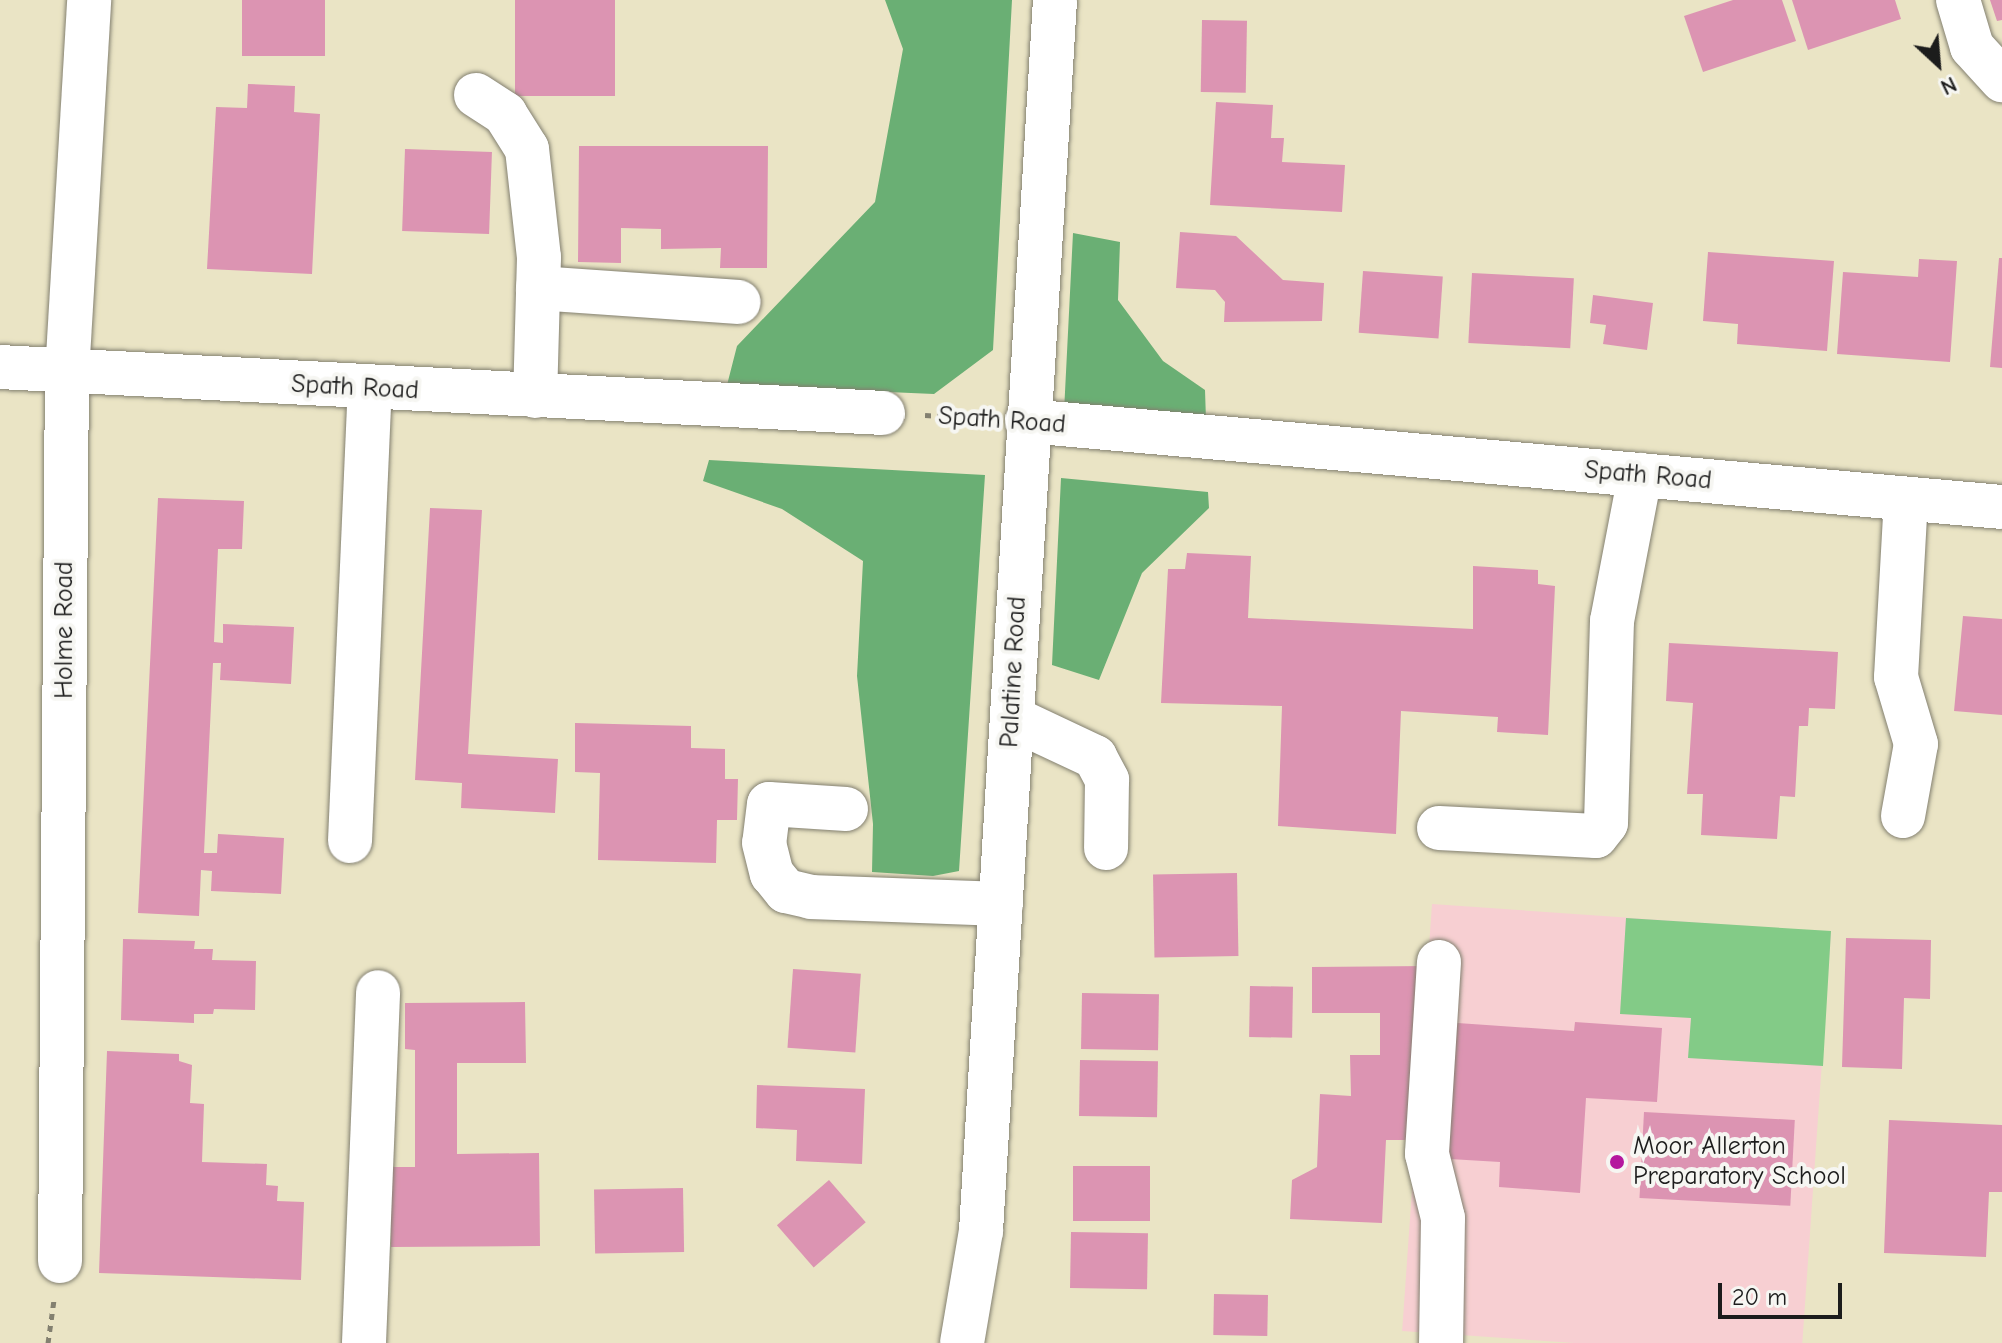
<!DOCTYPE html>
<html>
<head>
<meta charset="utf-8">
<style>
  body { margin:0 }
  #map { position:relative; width:2002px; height:1343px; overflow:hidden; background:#eae4c5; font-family:"Comic Neue",sans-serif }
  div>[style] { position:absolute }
  .built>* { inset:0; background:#f7cfd2; transform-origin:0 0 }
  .green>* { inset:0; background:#83cb87 }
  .forest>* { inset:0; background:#6aaf74 }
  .building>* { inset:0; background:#dc94b2; transform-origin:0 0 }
  .path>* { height:5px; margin-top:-2.5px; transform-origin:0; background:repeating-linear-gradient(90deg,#838070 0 6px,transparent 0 12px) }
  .roads { filter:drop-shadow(0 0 2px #838070) drop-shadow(0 0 2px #838070) }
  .minor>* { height:44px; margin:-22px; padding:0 22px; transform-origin:22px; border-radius:22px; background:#fff }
  .major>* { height:44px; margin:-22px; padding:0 22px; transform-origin:22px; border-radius:22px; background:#fff }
  .dots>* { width:22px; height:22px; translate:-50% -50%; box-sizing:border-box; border:4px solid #f6f6f2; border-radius:50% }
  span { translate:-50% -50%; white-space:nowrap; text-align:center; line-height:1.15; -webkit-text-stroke:8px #f6f6f2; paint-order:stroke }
  .street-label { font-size:26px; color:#1c1c1c }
  .poi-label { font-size:26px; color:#1c1c1c }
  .left { translate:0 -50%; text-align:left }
  .north { position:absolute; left:1898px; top:24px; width:80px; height:80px; -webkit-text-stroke:6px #f6f6f2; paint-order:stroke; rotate:154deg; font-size:22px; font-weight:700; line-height:32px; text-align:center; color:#1c1c1c }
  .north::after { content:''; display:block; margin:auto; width:28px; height:36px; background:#1c1c1c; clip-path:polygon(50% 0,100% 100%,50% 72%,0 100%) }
  .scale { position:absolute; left:1718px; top:1283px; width:124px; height:36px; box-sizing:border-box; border:4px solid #1c1c1c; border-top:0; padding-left:10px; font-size:24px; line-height:28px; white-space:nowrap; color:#1c1c1c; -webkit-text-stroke:6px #f6f6f2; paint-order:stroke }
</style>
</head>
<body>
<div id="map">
  <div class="built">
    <div style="left:1432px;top:904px;width:400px;height:428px;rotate:4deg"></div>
  </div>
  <div class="green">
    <div style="clip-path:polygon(1626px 918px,1831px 931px,1823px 1066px,1688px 1058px,1691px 1018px,1620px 1014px)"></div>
  </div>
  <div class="forest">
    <div style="clip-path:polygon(885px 0,1012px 0,993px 350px,934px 394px,727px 385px,737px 346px,875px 202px,903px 49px)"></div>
    <div style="clip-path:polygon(1073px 233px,1120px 242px,1118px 300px,1163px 361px,1205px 390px,1206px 420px,1064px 412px)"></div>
    <div style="clip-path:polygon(709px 460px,985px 475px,959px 871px,933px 876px,872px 872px,873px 824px,857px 676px,863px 561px,782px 509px,703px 481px)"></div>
    <div style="clip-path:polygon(1061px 478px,1208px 492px,1209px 508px,1142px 573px,1099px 680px,1052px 665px)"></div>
  </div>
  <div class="building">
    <div style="left:242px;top:0;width:83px;height:56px"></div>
    <div style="left:515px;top:0;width:100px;height:96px"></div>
    <div style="clip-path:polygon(1733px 0,1782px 0,1796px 41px,1703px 72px,1684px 16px)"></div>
    <div style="clip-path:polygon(1792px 0,1895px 0,1901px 19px,1808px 50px)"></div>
    <div style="clip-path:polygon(1990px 0,2002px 0,2002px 20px,1997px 21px)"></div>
    <div style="left:1202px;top:20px;width:45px;height:72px;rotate:1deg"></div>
    <div style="clip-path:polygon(248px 84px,295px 86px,294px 112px,320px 114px,312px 274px,207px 269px,216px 107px,247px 108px)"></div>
    <div style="clip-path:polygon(1216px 102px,1273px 105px,1271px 138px,1284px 138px,1282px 162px,1345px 165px,1342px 212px,1210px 205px)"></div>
    <div style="clip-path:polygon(579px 146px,768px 146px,767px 268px,720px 268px,721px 248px,661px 249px,661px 229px,621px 228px,621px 263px,578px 262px)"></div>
    <div style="left:405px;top:149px;width:87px;height:82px;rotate:2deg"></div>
    <div style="clip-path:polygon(1180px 232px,1236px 236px,1283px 280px,1324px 283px,1322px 321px,1224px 322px,1225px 302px,1215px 290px,1176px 288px)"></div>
    <div style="clip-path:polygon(1708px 252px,1834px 261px,1827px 351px,1737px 344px,1738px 324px,1703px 321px)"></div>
    <div style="clip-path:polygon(1999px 258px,2002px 258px,2002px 368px,1990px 367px)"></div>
    <div style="clip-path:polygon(1919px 259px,1957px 261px,1950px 362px,1837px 354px,1843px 272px,1918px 277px)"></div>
    <div style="left:1363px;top:271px;width:80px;height:62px;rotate:4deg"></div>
    <div style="left:1472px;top:273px;width:102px;height:70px;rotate:3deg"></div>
    <div style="clip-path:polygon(1593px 295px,1653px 303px,1647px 350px,1603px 344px,1606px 325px,1590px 323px)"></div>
    <div style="clip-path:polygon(158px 498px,244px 501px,242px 549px,218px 549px,214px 642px,223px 643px,223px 624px,294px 627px,291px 684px,220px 680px,221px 663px,213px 663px,204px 853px,217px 853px,218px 834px,284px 838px,281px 894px,211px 891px,212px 871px,201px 870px,199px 916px,138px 913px)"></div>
    <div style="clip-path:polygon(430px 508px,482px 510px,468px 754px,558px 759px,555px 813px,461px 808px,462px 783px,415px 780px)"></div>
    <div style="clip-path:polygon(1187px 553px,1251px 556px,1248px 618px,1473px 629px,1473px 566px,1538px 570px,1538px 584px,1555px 586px,1548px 735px,1497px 732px,1498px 717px,1401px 711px,1396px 834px,1278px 826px,1282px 706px,1161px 703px,1168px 569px,1185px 569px)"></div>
    <div style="clip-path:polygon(1963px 616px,2002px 619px,2002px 715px,1954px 711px)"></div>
    <div style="clip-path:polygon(1669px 643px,1838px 652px,1835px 709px,1809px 708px,1808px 726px,1799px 726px,1795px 797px,1780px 796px,1777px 839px,1701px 835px,1703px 794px,1687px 794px,1693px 703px,1666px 701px)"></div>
    <div style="clip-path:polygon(575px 723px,691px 726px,691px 748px,725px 749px,725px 779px,738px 779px,737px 820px,717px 820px,716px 863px,598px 860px,600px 773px,575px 772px)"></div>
    <div style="left:1237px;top:873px;width:83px;height:84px;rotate:89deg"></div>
    <div style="clip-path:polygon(1846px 938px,1931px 940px,1930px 999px,1904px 998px,1902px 1069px,1842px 1067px)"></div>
    <div style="clip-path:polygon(123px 939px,195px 941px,194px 949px,213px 949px,212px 960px,256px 961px,255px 1010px,214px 1009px,213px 1014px,194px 1014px,194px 1023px,121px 1020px)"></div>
    <div style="clip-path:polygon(1427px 966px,1428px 1140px,1386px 1140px,1382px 1223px,1290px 1219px,1292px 1180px,1317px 1167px,1320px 1094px,1351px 1096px,1350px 1055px,1380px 1055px,1380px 1013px,1312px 1013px,1312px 967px)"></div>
    <div style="left:793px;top:969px;width:68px;height:79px;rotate:4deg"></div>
    <div style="left:1250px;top:986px;width:43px;height:51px;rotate:1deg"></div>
    <div style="left:1082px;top:993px;width:77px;height:56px;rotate:1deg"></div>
    <div style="clip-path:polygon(525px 1002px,526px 1063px,457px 1063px,457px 1154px,539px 1153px,540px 1246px,391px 1247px,391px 1167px,415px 1167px,415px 1050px,405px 1049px,405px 1003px)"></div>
    <div style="clip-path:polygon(1443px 1022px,1574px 1031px,1575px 1022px,1662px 1028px,1657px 1102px,1586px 1098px,1580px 1193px,1499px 1187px,1500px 1162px,1433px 1158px)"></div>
    <div style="clip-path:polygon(107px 1051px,179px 1054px,179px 1061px,192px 1065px,190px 1103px,204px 1104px,202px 1162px,267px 1164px,266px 1185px,278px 1186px,277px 1201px,304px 1202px,301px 1280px,99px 1273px)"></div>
    <div style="left:1080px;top:1060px;width:78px;height:56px;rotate:1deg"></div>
    <div style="clip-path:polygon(757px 1085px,865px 1089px,862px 1164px,796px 1161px,797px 1130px,756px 1128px)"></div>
    <div style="left:1644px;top:1112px;width:151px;height:86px;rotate:3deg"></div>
    <div style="clip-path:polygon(1889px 1120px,2002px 1125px,2002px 1192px,1989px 1192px,1986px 1257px,1884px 1253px)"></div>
    <div style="left:1073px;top:1166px;width:77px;height:55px"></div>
    <div style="left:829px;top:1180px;width:56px;height:69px;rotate:49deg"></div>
    <div style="left:683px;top:1188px;width:64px;height:89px;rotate:89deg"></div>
    <div style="left:1071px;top:1232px;width:77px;height:56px;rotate:1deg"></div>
    <div style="left:1214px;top:1294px;width:54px;height:41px;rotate:1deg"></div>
  </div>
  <div class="path">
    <div style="left:925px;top:415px;width:62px;rotate:3.7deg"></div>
    <div style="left:48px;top:1343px;width:43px;rotate:-82.1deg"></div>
  </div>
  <div class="roads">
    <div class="minor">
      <div style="left:1958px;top:0;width:49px;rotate:73.4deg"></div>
      <div style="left:1972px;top:47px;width:45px;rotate:47.7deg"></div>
      <div style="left:476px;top:95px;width:35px;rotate:33deg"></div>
      <div style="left:505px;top:114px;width:41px;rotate:57.8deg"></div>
      <div style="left:527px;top:149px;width:109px;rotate:83.7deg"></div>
      <div style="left:539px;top:257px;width:139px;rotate:91.6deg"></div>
      <div style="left:538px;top:288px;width:201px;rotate:4deg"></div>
      <div style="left:0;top:367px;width:884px;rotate:2.98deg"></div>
      <div style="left:1027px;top:421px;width:979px;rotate:5.04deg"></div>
      <div style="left:1012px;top:718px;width:92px;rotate:25.2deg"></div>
      <div style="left:1095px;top:757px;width:26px;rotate:62deg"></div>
      <div style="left:1107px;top:780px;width:68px;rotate:90.8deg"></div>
      <div style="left:846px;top:809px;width:77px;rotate:-176.3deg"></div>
      <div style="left:769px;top:804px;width:39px;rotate:97deg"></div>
      <div style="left:764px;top:843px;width:32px;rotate:76deg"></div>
      <div style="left:772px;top:874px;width:22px;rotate:51deg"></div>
      <div style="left:786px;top:891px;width:26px;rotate:13deg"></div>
      <div style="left:811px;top:897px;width:190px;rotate:2.1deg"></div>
      <div style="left:1903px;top:816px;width:73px;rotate:-79.8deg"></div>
      <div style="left:1916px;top:744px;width:70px;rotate:-106.6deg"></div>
      <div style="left:1896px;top:677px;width:178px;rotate:-86.8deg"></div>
      <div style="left:1439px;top:828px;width:157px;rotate:2.9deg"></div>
      <div style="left:1596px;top:836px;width:16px;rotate:-52deg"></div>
      <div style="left:1606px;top:823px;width:202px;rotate:-88.3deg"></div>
      <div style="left:1612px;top:621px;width:149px;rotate:-79.1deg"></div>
      <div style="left:350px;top:841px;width:452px;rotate:-87.5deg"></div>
      <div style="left:1439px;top:962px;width:192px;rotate:93.6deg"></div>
      <div style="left:1427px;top:1154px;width:66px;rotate:76deg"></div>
      <div style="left:1443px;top:1218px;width:125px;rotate:90.9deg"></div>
      <div style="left:60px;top:1261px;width:887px;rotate:-89.55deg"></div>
      <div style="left:67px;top:374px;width:375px;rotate:-86.6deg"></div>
      <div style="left:364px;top:1343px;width:351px;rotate:-87.7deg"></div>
    </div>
    <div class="major">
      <div style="left:962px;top:1343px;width:114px;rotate:-80.4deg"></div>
      <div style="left:981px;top:1231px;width:1233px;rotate:-86.56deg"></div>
    </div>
  </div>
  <div class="dots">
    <div style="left:1617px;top:1162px;background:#b5179e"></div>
  </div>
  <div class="street-label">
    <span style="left:355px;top:388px;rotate:3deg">Spath Road</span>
    <span style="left:1002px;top:421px;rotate:4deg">Spath Road</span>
    <span style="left:1648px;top:476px;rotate:5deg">Spath Road</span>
    <span style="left:65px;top:630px;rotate:-90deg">Holme Road</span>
    <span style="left:1014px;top:672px;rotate:-87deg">Palatine Road</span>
  </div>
  <div class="poi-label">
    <span class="left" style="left:1633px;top:1162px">Moor Allerton<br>Preparatory School</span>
  </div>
  <div class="north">N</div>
  <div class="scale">20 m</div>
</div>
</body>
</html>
